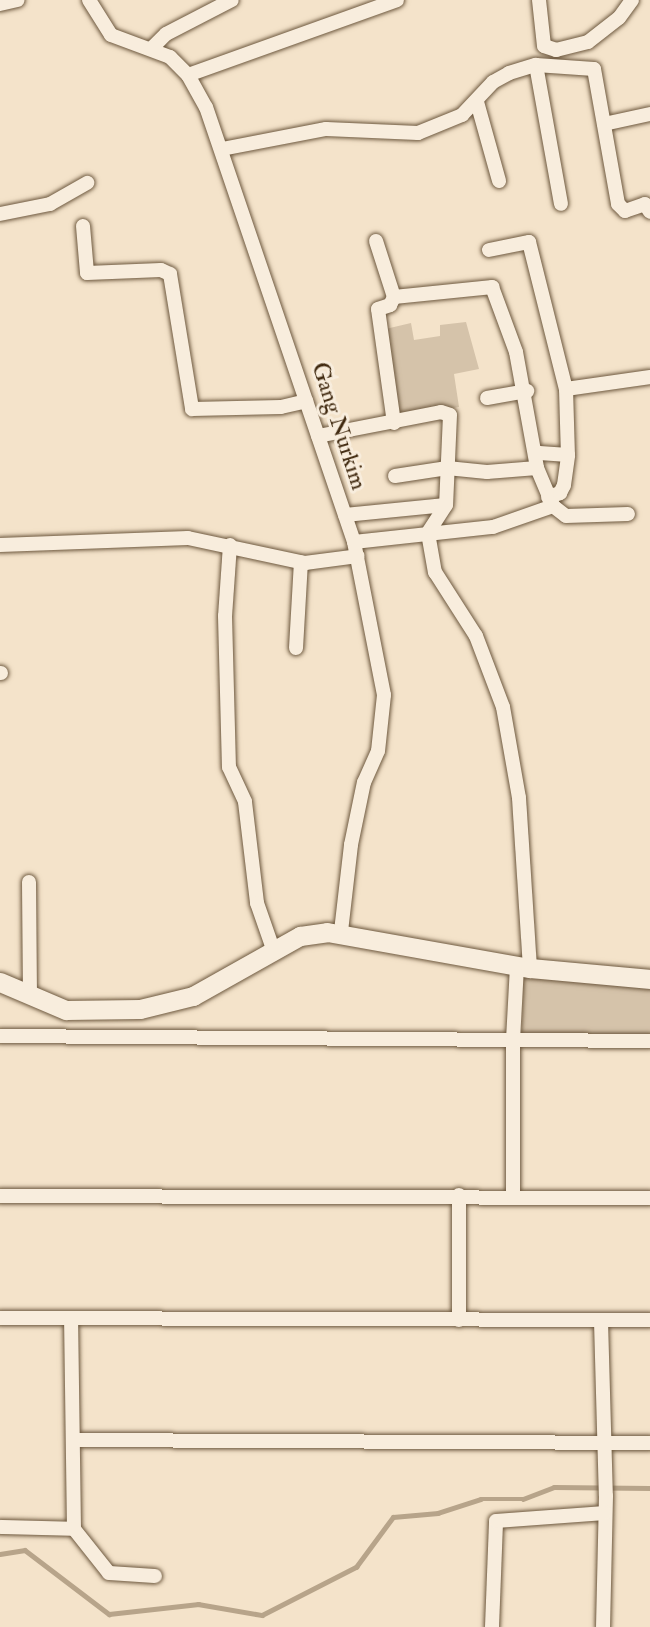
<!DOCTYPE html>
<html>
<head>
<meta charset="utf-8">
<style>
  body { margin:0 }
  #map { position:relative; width:650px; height:1627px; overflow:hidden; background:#f4e3ca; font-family:"IM FELL Double Pica",serif }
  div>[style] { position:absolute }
  .green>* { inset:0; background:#d5c3aa }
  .stream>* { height:4.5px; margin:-2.25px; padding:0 2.25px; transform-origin:2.25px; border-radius:2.25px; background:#b7a48a }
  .roads { filter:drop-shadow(0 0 2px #6d583e) drop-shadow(0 0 2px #6d583e) }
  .street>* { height:14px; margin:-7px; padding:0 7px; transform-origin:7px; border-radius:7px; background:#f8eddd }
  .secondary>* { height:19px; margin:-9.5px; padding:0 9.5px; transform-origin:9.5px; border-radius:9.5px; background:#f8eddd }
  span { translate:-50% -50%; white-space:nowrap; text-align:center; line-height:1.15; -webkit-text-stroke:6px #f8eddd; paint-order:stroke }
  .street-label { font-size:23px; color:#40290f }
</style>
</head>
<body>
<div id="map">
  <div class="green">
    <div style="clip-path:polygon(466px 322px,479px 369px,454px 374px,459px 407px,392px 418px,377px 331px,411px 323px,414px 340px,440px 336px,440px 325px)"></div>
    <div style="clip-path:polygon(523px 970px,650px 985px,650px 1038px,522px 1034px)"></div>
  </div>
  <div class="stream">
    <div style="left:0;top:1554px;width:25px;rotate:-9deg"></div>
    <div style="left:25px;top:1550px;width:106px;rotate:37.3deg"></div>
    <div style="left:109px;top:1614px;width:90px;rotate:-6.4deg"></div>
    <div style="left:198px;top:1604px;width:65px;rotate:9.8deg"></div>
    <div style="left:262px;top:1615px;width:106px;rotate:-27.1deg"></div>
    <div style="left:356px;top:1567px;width:62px;rotate:-53.5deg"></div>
    <div style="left:393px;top:1517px;width:45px;rotate:-5.1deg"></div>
    <div style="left:438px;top:1513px;width:45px;rotate:-18deg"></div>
    <div style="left:481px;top:1499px;width:42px"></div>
    <div style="left:523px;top:1499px;width:33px;rotate:-21deg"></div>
    <div style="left:554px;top:1487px;width:96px;rotate:0.6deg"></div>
  </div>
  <div class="roads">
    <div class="street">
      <div style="left:89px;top:0;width:41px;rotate:57.8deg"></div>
      <div style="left:111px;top:35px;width:63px;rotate:20.4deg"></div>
      <div style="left:170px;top:57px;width:25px;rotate:45deg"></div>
      <div style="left:188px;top:75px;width:37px;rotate:61deg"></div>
      <div style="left:206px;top:107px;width:459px;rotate:71.2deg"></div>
      <div style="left:354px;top:542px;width:156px;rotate:78.9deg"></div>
      <div style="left:384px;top:695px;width:56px;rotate:96.1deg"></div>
      <div style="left:378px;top:751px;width:34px;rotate:114deg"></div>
      <div style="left:364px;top:782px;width:64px;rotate:101.7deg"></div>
      <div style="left:351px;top:845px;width:88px;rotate:96.6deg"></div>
      <div style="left:539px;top:0;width:46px;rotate:83.8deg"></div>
      <div style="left:544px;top:46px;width:13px;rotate:18deg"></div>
      <div style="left:556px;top:50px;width:33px;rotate:-14deg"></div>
      <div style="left:588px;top:42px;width:39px;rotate:-38deg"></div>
      <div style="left:619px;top:18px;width:22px;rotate:-54deg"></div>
      <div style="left:0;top:4px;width:18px;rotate:-13deg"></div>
      <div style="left:151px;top:49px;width:21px;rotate:-45deg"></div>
      <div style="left:166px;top:34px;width:74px;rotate:-27.3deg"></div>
      <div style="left:536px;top:65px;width:141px;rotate:79.8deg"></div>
      <div style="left:188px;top:75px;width:222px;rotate:-19.7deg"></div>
      <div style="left:477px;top:102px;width:82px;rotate:74.4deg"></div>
      <div style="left:604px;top:124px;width:47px;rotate:-12.3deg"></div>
      <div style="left:222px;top:149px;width:106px;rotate:-10.9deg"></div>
      <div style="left:326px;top:129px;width:92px;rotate:2.5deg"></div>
      <div style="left:418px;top:133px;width:48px;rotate:-22.2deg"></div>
      <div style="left:462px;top:115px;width:45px;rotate:-46.8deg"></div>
      <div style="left:493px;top:82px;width:18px;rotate:-29deg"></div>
      <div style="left:509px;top:73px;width:28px;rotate:-17deg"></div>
      <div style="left:536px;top:65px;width:58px;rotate:3.9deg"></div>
      <div style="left:594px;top:69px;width:137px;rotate:79.9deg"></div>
      <div style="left:618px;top:204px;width:10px;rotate:45deg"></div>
      <div style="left:625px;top:211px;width:21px;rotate:-19deg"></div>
      <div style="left:645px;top:204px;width:9px;rotate:58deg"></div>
      <div style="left:0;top:214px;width:51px;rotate:-11.3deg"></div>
      <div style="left:50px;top:204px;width:43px;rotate:-29.6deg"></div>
      <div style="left:83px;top:226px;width:47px;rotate:85.1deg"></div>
      <div style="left:87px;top:273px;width:74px;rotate:-2.3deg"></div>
      <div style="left:161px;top:270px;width:10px;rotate:24deg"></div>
      <div style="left:170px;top:274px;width:137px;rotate:80.7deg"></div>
      <div style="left:192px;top:409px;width:89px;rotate:-1.3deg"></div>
      <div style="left:281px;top:407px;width:26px;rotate:-13deg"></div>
      <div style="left:376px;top:241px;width:59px;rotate:72.2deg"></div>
      <div style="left:489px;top:250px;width:41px;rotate:-11.3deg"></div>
      <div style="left:529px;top:242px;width:152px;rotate:75.9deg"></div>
      <div style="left:566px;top:389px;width:66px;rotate:88.3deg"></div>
      <div style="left:568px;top:455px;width:32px;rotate:-176deg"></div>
      <div style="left:566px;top:389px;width:85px;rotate:-8.1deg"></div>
      <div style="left:487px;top:398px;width:41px;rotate:-9.9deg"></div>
      <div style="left:394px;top:423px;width:115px;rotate:-98deg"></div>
      <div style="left:378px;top:309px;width:13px;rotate:-18deg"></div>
      <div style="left:390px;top:305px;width:9px;rotate:-63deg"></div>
      <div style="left:394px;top:297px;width:99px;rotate:-5.8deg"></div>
      <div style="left:492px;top:287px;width:69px;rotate:69.7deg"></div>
      <div style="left:516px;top:352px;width:118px;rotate:79.7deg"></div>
      <div style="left:537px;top:468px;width:41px;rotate:67.2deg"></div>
      <div style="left:553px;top:506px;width:16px;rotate:38deg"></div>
      <div style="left:566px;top:516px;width:62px;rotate:-1.8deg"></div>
      <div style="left:318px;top:436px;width:125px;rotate:-11deg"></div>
      <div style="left:441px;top:412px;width:9px;rotate:18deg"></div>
      <div style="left:450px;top:415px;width:90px;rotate:92.5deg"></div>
      <div style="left:446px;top:505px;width:33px;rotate:123deg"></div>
      <div style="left:428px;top:533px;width:40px;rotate:80deg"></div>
      <div style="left:435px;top:572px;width:76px;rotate:57.4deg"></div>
      <div style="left:476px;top:636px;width:76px;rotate:69.2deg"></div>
      <div style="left:503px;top:707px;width:92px;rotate:80deg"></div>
      <div style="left:519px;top:798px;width:170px;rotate:86.3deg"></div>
      <div style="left:395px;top:476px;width:53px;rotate:-8.7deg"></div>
      <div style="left:447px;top:468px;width:40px;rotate:5.7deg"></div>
      <div style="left:487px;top:472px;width:50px;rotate:-4.6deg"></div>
      <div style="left:548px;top:497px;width:13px;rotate:-18deg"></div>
      <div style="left:560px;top:493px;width:9px;rotate:-63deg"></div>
      <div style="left:564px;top:485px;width:30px;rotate:-82deg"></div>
      <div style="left:345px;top:515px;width:101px;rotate:-5.7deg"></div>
      <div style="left:354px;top:542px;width:140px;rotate:-6.2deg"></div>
      <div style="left:493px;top:527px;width:64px;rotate:-19.3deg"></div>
      <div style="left:0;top:545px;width:188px;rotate:-2.1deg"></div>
      <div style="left:188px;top:538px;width:120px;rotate:12.1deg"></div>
      <div style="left:305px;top:563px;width:53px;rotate:-7.5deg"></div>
      <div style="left:230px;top:545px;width:71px;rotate:94deg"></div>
      <div style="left:225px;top:616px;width:151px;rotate:88.5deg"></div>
      <div style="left:229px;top:767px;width:38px;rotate:65deg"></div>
      <div style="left:245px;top:802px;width:102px;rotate:83.2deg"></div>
      <div style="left:257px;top:903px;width:49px;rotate:70.8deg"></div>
      <div style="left:296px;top:648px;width:86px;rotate:-86.7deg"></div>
      <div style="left:0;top:673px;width:1px"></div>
      <div style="left:29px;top:882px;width:112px;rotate:89.5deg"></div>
      <div style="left:0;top:1036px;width:650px;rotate:0.44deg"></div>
      <div style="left:459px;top:1195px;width:125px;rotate:90deg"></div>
      <div style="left:0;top:1196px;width:650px;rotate:0.18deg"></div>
      <div style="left:513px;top:1196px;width:156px;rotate:-90deg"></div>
      <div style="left:513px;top:1040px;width:74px;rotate:-86.9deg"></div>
      <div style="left:0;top:1318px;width:650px;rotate:0.18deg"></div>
      <div style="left:601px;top:1321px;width:175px;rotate:88.4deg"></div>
      <div style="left:606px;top:1496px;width:131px;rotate:91.3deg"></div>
      <div style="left:75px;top:1440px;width:575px;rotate:0.3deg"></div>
      <div style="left:0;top:1527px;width:74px;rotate:1.5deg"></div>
      <div style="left:74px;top:1529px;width:211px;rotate:-90.8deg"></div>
      <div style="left:74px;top:1529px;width:56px;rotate:51.5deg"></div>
      <div style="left:109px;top:1573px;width:46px;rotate:3.7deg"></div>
      <div style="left:492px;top:1627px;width:106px;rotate:-87.8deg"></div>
      <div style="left:496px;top:1521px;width:109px;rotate:-4.2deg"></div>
    </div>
    <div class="secondary">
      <div style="left:0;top:982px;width:72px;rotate:23deg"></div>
      <div style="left:66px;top:1010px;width:74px;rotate:-0.8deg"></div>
      <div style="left:140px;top:1009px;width:55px;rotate:-13.8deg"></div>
      <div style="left:193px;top:996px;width:123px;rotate:-29.3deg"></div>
      <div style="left:300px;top:936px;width:27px;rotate:-8deg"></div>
      <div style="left:327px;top:932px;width:206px;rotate:10.1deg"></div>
      <div style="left:530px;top:968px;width:121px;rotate:5.2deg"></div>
    </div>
  </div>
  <div class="street-label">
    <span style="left:339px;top:426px;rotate:72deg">Gang Nurkim</span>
  </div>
</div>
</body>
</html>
